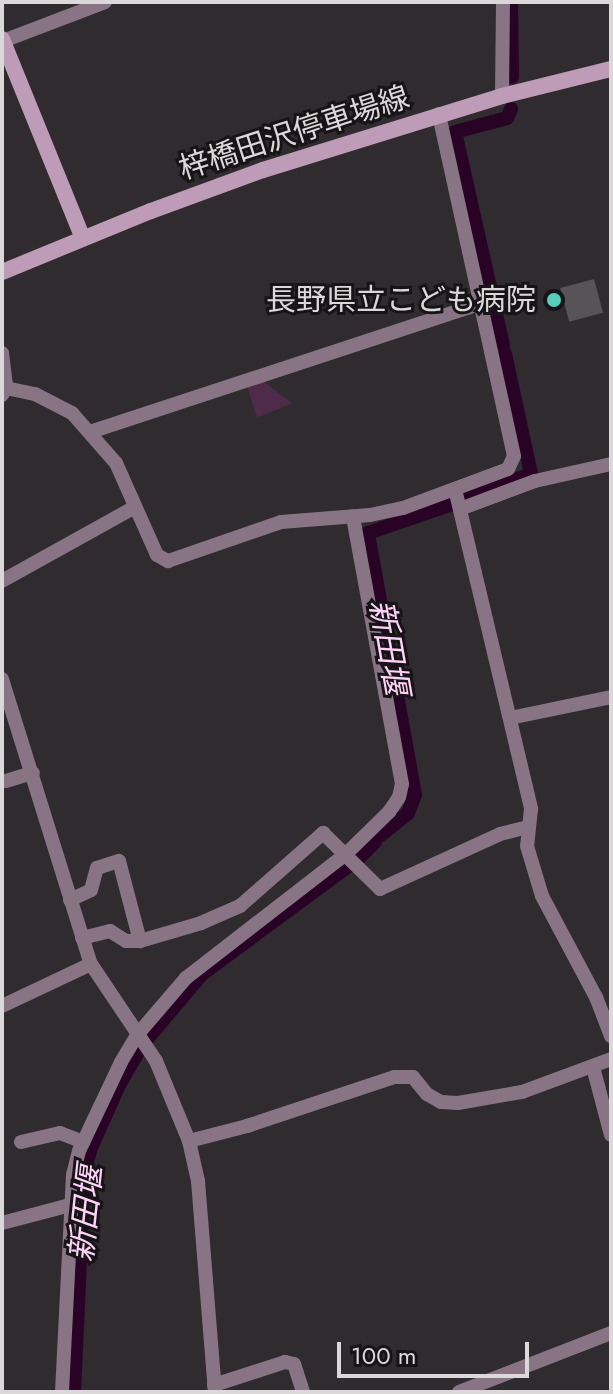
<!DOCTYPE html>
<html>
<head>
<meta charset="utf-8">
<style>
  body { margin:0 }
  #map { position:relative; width:613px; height:1394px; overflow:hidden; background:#2f2b2f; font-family:Jost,"Noto Sans JP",sans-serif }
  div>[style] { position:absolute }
  .green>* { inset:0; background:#4e2c49 }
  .canal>* { height:14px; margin:-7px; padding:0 7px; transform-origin:7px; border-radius:7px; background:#290326 }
  .building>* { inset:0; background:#585357; transform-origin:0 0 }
  .street>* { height:14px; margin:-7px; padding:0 7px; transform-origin:7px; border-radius:7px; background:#897485 }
  .secondary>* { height:16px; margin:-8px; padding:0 8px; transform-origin:8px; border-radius:8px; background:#be9cb8 }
  .dots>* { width:22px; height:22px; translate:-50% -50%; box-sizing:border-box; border:4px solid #161416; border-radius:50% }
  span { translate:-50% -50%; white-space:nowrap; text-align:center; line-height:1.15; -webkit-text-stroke:6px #161416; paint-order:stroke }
  .street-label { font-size:30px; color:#dbd8da }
  .poi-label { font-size:30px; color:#dbd8da }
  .right { translate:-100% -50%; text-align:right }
  .water-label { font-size:32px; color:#fed3f7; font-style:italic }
  .frame { position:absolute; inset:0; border:4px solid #dbd8da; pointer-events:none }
  .scale { position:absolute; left:337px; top:1342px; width:192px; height:36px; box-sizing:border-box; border:4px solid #dbd8da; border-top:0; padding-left:10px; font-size:24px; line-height:28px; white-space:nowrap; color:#dbd8da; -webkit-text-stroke:6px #161416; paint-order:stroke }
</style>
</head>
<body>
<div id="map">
  <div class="green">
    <div style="clip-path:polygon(263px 381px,292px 403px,257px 418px,247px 386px)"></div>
  </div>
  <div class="canal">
    <div style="left:511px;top:2px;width:75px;rotate:89.2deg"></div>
    <div style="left:503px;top:345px;width:218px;rotate:-102.7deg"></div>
    <div style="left:455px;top:132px;width:54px;rotate:-15.1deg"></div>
    <div style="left:507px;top:118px;width:10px;rotate:-66deg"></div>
    <div style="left:465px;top:499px;width:71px;rotate:-20.7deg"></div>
    <div style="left:531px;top:474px;width:123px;rotate:-102.2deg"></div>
    <div style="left:381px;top:835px;width:35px;rotate:-39deg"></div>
    <div style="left:408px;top:813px;width:19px;rotate:-69deg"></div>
    <div style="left:415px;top:795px;width:266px;rotate:-100.2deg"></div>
    <div style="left:368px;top:533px;width:89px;rotate:-19deg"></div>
    <div style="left:360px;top:857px;width:21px;rotate:-45deg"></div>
    <div style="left:148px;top:1038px;width:84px;rotate:-49.8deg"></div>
    <div style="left:202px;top:974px;width:184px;rotate:-36.4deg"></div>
    <div style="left:74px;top:1392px;width:220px;rotate:-87.4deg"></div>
    <div style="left:84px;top:1172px;width:25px;rotate:-74deg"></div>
    <div style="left:91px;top:1148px;width:69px;rotate:-66deg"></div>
    <div style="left:119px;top:1085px;width:44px;rotate:-59.9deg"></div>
  </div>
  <div class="building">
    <div style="left:594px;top:279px;width:35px;height:35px;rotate:75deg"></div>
  </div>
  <div class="street">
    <div style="left:3px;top:41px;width:109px;rotate:-20.9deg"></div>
    <div style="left:502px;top:96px;width:94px;rotate:-89.4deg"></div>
    <div style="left:2px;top:353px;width:35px;rotate:83deg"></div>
    <div style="left:6px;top:388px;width:8px;rotate:120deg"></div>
    <div style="left:6px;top:388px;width:30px;rotate:12deg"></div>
    <div style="left:35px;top:394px;width:42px;rotate:27.2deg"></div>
    <div style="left:72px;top:413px;width:67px;rotate:48.7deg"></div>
    <div style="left:116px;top:463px;width:101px;rotate:66deg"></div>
    <div style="left:157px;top:555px;width:13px;rotate:29deg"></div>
    <div style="left:168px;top:561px;width:120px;rotate:-19deg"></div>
    <div style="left:281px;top:522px;width:89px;rotate:-4.5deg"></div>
    <div style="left:370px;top:515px;width:34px;rotate:-12deg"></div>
    <div style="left:403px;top:508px;width:112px;rotate:-20.4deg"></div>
    <div style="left:508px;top:469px;width:14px;rotate:-65deg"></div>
    <div style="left:514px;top:456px;width:350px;rotate:-102.4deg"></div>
    <div style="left:90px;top:432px;width:410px;rotate:-18.2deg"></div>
    <div style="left:455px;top:489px;width:329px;rotate:76.6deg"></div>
    <div style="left:531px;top:809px;width:37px;rotate:96deg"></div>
    <div style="left:527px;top:846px;width:52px;rotate:73.3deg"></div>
    <div style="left:542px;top:896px;width:115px;rotate:61.9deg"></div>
    <div style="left:596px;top:997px;width:42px;rotate:69deg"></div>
    <div style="left:460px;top:509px;width:80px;rotate:-20.5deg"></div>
    <div style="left:535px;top:481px;width:78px;rotate:-12.6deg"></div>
    <div style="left:2px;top:581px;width:152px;rotate:-29.1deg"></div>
    <div style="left:2px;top:679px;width:299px;rotate:72.7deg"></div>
    <div style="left:91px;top:964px;width:117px;rotate:56.2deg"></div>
    <div style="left:156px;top:1061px;width:87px;rotate:67.6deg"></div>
    <div style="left:189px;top:1141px;width:41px;rotate:77.3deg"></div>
    <div style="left:198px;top:1181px;width:212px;rotate:85.4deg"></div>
    <div style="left:510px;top:718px;width:103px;rotate:-11.7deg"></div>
    <div style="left:6px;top:781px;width:28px;rotate:-17deg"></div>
    <div style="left:70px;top:900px;width:23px;rotate:-25deg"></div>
    <div style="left:91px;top:890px;width:23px;rotate:-75deg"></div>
    <div style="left:97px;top:868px;width:23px;rotate:-18deg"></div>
    <div style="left:119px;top:861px;width:83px;rotate:75.3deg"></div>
    <div style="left:82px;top:938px;width:29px;rotate:-14deg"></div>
    <div style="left:110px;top:931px;width:19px;rotate:32deg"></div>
    <div style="left:126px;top:941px;width:14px"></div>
    <div style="left:140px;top:941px;width:64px;rotate:-16.4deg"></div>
    <div style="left:201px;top:923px;width:43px;rotate:-23.6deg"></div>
    <div style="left:240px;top:906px;width:111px;rotate:-41.3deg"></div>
    <div style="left:323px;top:833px;width:80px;rotate:44.5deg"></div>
    <div style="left:380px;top:889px;width:132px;rotate:-24.6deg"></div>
    <div style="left:500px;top:834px;width:30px;rotate:-14deg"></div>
    <div style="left:2px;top:1006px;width:98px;rotate:-25.3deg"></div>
    <div style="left:593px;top:1067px;width:70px;rotate:75.2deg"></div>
    <div style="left:189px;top:1141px;width:60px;rotate:-14.5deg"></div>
    <div style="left:247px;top:1126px;width:155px;rotate:-18.4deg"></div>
    <div style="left:394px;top:1077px;width:19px"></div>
    <div style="left:413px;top:1077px;width:22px;rotate:51deg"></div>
    <div style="left:427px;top:1094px;width:16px;rotate:30deg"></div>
    <div style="left:441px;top:1102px;width:17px;rotate:3deg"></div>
    <div style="left:458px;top:1103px;width:65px;rotate:-9.8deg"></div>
    <div style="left:522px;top:1092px;width:95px;rotate:-20.3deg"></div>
    <div style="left:21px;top:1142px;width:40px;rotate:-13deg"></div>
    <div style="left:60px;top:1133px;width:25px;rotate:21deg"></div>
    <div style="left:2px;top:1223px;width:70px;rotate:-14.8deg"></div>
    <div style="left:214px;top:1385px;width:75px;rotate:-17.9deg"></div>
    <div style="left:285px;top:1362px;width:9px;rotate:13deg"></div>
    <div style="left:294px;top:1364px;width:29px;rotate:72deg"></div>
    <div style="left:62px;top:1392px;width:217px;rotate:-87.1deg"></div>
    <div style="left:73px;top:1175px;width:25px;rotate:-76deg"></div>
    <div style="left:79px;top:1151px;width:98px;rotate:-64.7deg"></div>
    <div style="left:121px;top:1062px;width:33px;rotate:-59deg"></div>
    <div style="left:138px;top:1034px;width:74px;rotate:-49.4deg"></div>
    <div style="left:186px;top:978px;width:204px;rotate:-37.8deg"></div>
    <div style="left:347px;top:853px;width:59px;rotate:-44.3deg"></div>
    <div style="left:389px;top:812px;width:18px;rotate:-56deg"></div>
    <div style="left:399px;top:797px;width:13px;rotate:-77deg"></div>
    <div style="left:402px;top:784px;width:272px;rotate:-100.4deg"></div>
    <div style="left:459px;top:1392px;width:163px;rotate:-21.2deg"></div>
  </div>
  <div class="secondary">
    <div style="left:2px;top:39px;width:215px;rotate:67.9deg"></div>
    <div style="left:2px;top:272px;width:161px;rotate:-22.3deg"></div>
    <div style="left:151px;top:211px;width:119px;rotate:-20.1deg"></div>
    <div style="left:263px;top:170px;width:250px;rotate:-17.2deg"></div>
    <div style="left:502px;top:96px;width:112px;rotate:-13.9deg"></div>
  </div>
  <div class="dots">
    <div style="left:554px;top:300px;background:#5acebd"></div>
  </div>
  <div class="street-label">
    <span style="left:294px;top:133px;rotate:-18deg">梓橋田沢停車場線</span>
  </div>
  <div class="poi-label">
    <span class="right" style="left:536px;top:300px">長野県立こども病院</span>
  </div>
  <div class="water-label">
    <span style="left:389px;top:647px;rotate:80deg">新田堰</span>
    <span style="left:86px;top:1214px;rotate:-84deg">新田堰</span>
  </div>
  <div class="frame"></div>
  <div class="scale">100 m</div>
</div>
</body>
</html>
